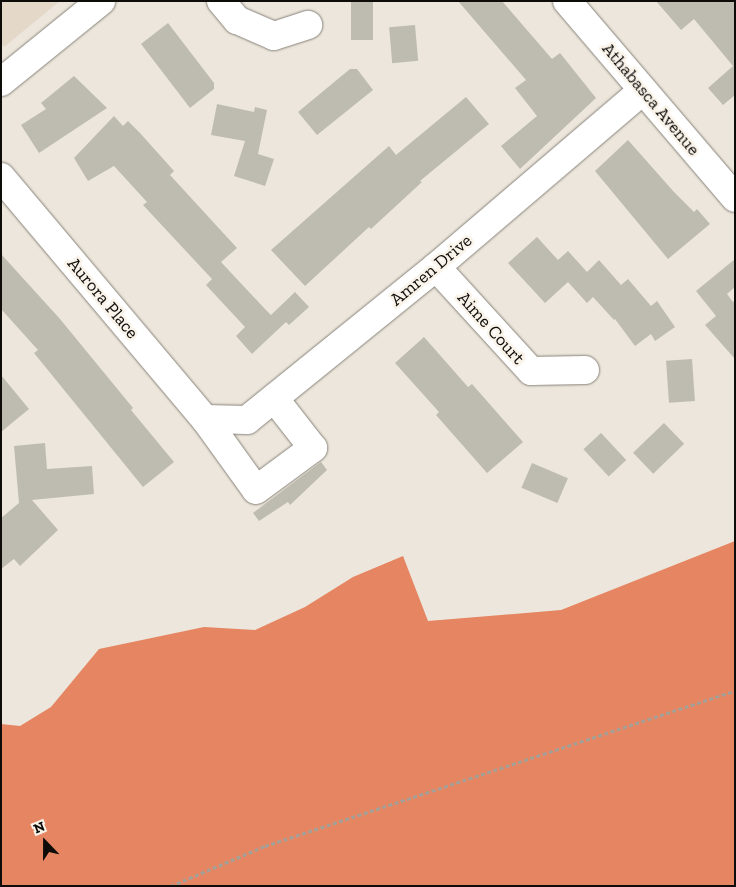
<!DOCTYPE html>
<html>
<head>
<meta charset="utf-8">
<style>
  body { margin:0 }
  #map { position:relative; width:736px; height:887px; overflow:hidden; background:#ece6dc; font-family:"Zilla Slab",serif }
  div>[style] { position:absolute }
  .built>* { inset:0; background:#e4d9c9 }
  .forest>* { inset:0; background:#e58561 }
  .building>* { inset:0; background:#bebcb1; transform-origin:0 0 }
  .path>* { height:3px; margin-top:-1.5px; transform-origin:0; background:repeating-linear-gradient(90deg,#a4a098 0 4px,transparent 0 6.5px) }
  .roads { filter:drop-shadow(0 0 1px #88837a) drop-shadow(0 0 1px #88837a) }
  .minor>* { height:28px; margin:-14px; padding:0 14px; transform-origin:14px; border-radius:14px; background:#fff }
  span { translate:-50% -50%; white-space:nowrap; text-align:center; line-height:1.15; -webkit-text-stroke:5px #f9f3e9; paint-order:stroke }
  .street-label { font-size:18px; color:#0e0c09 }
  .frame { position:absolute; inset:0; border:2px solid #0e0c09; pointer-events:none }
  .north { position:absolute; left:20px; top:817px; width:50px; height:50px; -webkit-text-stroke:4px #f9f3e9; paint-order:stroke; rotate:338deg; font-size:14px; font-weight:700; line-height:20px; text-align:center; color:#0e0c09 }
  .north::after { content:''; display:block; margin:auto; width:18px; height:22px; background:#0e0c09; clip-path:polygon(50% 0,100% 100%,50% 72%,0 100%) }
</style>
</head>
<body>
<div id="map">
  <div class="built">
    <div style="clip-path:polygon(1px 1px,60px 1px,4px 47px,1px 44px)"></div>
  </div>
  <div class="forest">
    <div style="clip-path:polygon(735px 541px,735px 886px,1px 886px,1px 724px,20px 726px,51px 707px,99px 649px,204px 627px,255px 630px,305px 607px,353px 577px,403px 556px,428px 621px,561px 610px)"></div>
  </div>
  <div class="building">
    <div style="left:351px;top:1px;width:22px;height:39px"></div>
    <div style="clip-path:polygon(458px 1px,502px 1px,552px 59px,560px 53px,596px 98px,520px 169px,501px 146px,537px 116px,515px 88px,526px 80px)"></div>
    <div style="clip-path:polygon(656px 1px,735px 1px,735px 95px,723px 105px,708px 88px,733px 66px,694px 19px,681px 30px)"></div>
    <div style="clip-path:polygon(168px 23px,214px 83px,214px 89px,190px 108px,141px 44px)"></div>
    <div style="left:415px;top:25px;width:36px;height:26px;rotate:85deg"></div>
    <div style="clip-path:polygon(350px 69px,357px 69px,373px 90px,317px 135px,298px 112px)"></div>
    <div style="clip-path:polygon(74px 76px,107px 108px,39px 153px,21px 125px,46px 109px,41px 103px)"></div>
    <div style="clip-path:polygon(466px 97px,489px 124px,420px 181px,422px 182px,371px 229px,369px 227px,305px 286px,271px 250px,389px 146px,396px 155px)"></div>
    <div style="clip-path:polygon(217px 104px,254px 112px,255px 107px,267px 110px,258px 154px,274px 159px,265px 186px,234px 176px,245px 141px,211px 135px)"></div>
    <div style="clip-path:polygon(114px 116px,123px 126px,128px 121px,140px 133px,174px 171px,170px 175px,237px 248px,221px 262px,265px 309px,271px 315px,295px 292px,309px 307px,289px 325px,286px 322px,252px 354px,236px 336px,245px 327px,206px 285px,212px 279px,143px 205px,147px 202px,114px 166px,88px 181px,74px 158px)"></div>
    <div style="clip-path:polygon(628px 140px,674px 192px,694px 212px,697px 209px,710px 224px,668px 259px,595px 171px)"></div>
    <div style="clip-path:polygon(537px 237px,558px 260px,568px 251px,587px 272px,599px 260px,621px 285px,628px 279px,651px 306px,657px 301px,675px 327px,655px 341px,651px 334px,635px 346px,615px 319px,614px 320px,593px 297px,587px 303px,568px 282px,545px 303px,508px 263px)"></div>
    <div style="clip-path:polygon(1px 254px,60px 319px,133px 408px,131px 410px,174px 462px,143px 487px,34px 353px,38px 350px,1px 309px)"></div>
    <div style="clip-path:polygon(735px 259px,735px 287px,727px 294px,733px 302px,735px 300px,735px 359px,705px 325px,716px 316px,696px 291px)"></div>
    <div style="clip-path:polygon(424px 337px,468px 387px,472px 384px,523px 442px,487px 473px,436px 415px,439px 412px,395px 363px)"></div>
    <div style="left:692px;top:359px;width:42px;height:26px;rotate:86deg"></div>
    <div style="clip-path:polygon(1px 375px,29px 409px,1px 432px)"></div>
    <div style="left:664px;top:423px;width:29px;height:43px;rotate:46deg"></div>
    <div style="left:601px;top:433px;width:37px;height:24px;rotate:47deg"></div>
    <div style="clip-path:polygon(45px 443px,47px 469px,92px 466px,94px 494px,32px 500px,58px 530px,20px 566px,14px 559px,1px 569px,1px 518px,19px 503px,14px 446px)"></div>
    <div style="clip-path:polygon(321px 462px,327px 470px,290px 505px,288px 502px,259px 521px,253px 513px)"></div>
    <div style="left:532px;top:463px;width:39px;height:27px;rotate:23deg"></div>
  </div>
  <div class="path">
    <div style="left:171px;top:886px;width:102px;rotate:-23.1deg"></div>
    <div style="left:265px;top:846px;width:495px;rotate:-18.3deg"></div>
  </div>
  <div class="roads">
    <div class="minor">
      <div style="left:221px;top:1px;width:25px;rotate:50deg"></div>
      <div style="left:237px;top:20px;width:40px;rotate:23.4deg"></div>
      <div style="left:274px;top:36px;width:36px;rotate:-18deg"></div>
      <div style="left:567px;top:1px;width:259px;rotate:49.5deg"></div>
      <div style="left:1px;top:82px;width:129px;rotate:-39deg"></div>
      <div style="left:1px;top:177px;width:317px;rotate:49.9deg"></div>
      <div style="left:205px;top:419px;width:87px;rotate:54.3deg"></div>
      <div style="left:256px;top:490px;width:71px;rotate:-36.4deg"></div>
      <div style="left:313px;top:448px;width:63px;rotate:-128deg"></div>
      <div style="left:436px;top:267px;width:141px;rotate:47.6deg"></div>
      <div style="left:531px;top:371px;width:54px;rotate:-1.1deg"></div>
      <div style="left:205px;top:419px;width:42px;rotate:1.4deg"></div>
      <div style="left:247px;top:420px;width:243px;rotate:-39deg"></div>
      <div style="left:436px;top:267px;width:272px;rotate:-40.5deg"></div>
    </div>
  </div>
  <div class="street-label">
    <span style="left:651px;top:99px;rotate:50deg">Athabasca Avenue</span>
    <span style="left:431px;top:270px;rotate:-40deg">Amren Drive</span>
    <span style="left:103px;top:298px;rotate:50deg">Aurora Place</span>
    <span style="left:491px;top:328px;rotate:48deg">Aime Court</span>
  </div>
  <div class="frame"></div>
  <div class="north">N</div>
</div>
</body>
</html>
